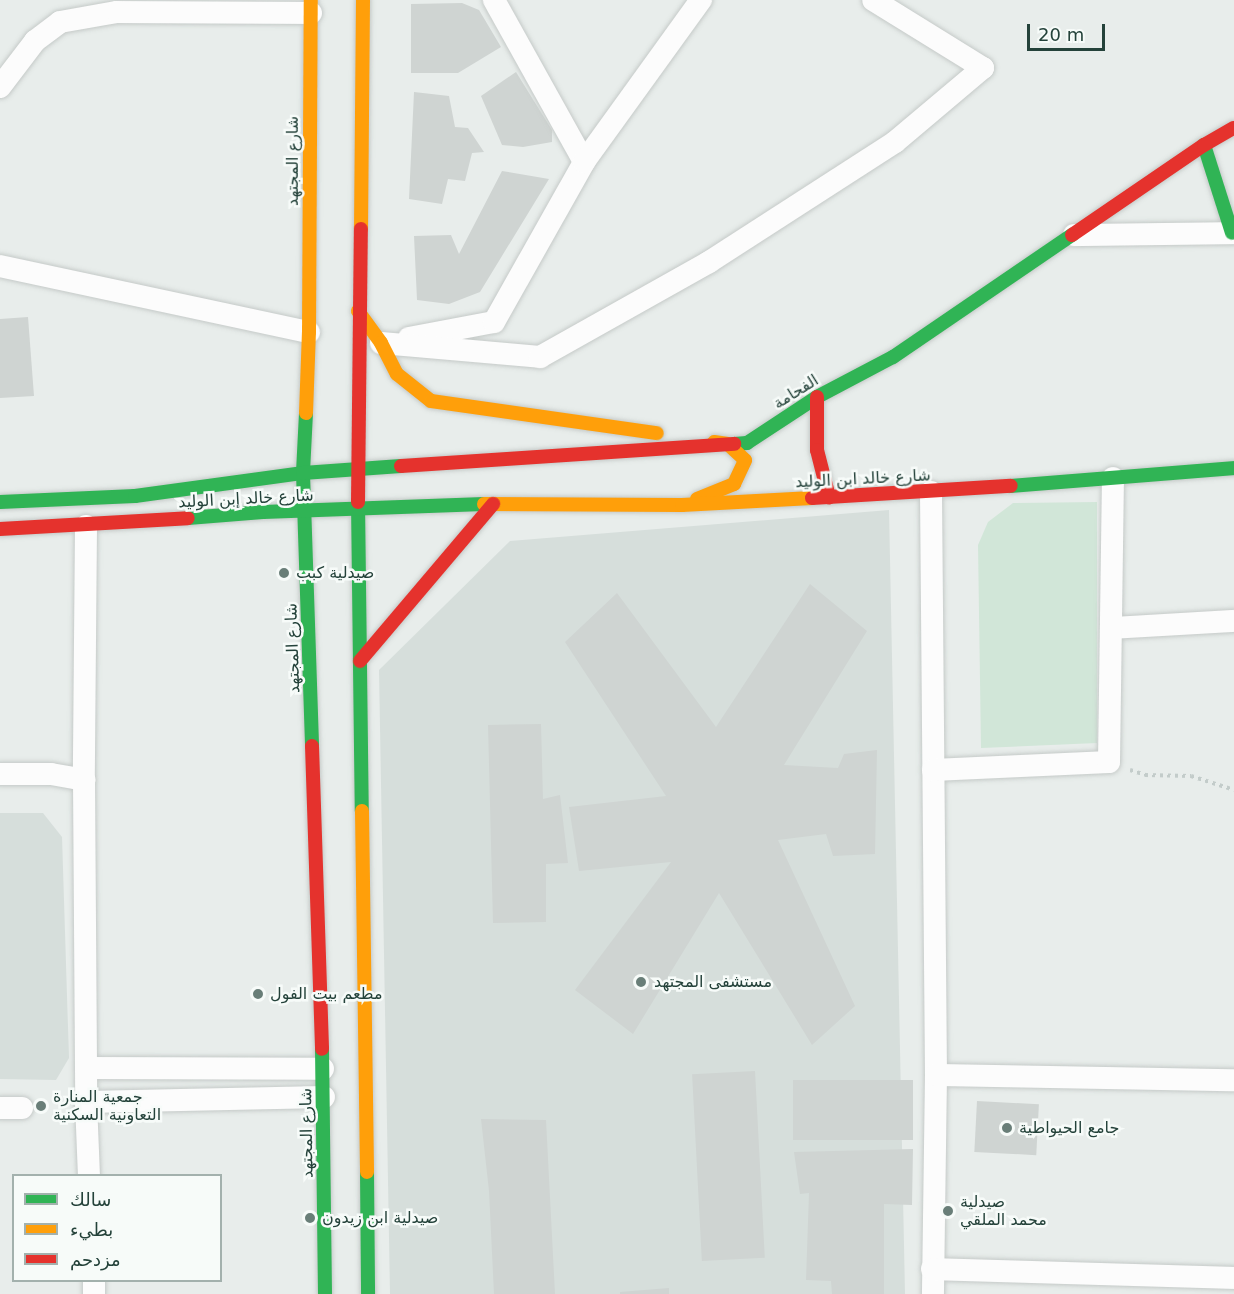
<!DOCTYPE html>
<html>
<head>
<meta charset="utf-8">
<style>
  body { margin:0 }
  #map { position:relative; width:1234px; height:1294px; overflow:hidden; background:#e8edeb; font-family:"DejaVu Sans",Cairo,sans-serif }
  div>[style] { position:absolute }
  .built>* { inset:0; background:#d6dedb }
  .green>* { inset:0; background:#d1e6d8 }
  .building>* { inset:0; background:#cfd4d2; transform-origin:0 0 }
  .path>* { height:4px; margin-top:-2px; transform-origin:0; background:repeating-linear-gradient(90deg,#c3ccca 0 3px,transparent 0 7.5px) }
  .roads { filter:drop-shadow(0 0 2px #c5cac8) drop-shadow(0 0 2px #c5cac8) }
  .street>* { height:22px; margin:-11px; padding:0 11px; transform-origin:11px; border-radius:11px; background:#fcfcfc }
  .fast>* { height:14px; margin:-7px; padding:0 7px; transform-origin:7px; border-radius:7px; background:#30b455 }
  .slow>* { height:14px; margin:-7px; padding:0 7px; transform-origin:7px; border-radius:7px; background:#ff9f0a }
  .jam>* { height:14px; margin:-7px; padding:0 7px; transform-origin:7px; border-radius:7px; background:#e5322d }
  .dots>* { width:16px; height:16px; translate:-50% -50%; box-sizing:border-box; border:3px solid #f7fbf9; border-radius:50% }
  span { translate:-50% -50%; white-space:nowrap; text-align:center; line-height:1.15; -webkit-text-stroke:5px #f7fbf9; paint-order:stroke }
  .street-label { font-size:16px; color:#24423a }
  .poi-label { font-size:16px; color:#24423a }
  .left { translate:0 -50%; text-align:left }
  .legend { position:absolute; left:12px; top:1174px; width:210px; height:108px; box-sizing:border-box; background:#f7fbf9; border:2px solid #a3b1ad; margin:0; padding:8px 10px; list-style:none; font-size:18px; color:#24423a }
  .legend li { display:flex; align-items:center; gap:12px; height:30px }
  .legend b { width:30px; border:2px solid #a3b1ad }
  .scale { position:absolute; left:1027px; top:24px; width:78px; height:27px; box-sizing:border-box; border:3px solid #24423a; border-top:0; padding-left:8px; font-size:18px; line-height:21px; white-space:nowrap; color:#24423a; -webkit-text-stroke:4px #f7fbf9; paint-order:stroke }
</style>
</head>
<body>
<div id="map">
  <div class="built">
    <div style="clip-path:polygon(889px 510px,905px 1294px,390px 1294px,379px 670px,510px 541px)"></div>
    <div style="clip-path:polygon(0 813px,43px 813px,62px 837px,69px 1058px,56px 1080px,0 1079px)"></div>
  </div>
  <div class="green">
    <div style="clip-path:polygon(1097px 502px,1097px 743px,981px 748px,978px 545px,988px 522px,1013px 503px)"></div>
  </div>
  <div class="building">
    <div style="clip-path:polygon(462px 3px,479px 10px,501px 47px,458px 73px,411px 73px,411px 4px)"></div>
    <div style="clip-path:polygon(516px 72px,552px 130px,552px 142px,523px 147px,502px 145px,481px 96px)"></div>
    <div style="clip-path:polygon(414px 92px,449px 96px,455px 127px,468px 128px,484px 152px,472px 153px,465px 181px,448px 179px,442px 204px,409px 199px)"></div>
    <div style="clip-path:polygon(502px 171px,549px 179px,480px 292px,449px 304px,417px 300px,414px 236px,451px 235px,459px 254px)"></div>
    <div style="clip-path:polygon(28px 317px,34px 396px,0 398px,0 319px)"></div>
    <div style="clip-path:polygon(810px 584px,867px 631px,784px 765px,838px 768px,844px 754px,877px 750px,875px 854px,833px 856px,826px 834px,778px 840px,855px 1006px,812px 1045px,719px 893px,633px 1034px,575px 990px,671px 862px,579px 871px,569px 807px,666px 796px,565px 642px,617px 593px,716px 727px)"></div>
    <div style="clip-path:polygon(541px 724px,543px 799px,560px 795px,568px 863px,546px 864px,546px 922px,493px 923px,488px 725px)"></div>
    <div style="left:755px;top:1071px;width:187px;height:63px;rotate:87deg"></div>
    <div style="left:913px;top:1080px;width:60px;height:120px;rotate:90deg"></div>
    <div style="left:977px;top:1101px;width:62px;height:51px;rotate:3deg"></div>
    <div style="clip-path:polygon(481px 1119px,546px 1120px,555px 1294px,494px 1294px,489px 1191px)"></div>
    <div style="clip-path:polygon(913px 1149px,912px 1205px,884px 1204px,884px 1294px,832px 1294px,831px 1281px,806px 1280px,809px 1193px,800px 1194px,794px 1152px)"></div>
    <div style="clip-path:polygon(669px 1288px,669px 1294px,620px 1294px,620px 1292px)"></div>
  </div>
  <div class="path">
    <div style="left:1130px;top:770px;width:16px;rotate:18deg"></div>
    <div style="left:1145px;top:775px;width:46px;rotate:1.2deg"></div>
    <div style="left:1191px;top:776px;width:45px;rotate:18deg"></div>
  </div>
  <div class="roads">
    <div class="street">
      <div style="left:494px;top:0;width:185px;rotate:60.9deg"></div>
      <div style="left:0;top:87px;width:58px;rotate:-52.7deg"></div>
      <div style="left:35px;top:41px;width:31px;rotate:-37deg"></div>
      <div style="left:60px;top:22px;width:58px;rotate:-10deg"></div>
      <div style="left:117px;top:12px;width:194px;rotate:0.3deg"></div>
      <div style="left:1074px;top:235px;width:160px;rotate:-0.7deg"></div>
      <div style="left:0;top:266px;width:316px;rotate:12.1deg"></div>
      <div style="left:409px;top:338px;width:86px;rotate:-10.7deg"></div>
      <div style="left:494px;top:322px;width:184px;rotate:-60.6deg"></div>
      <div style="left:584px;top:162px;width:200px;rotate:-54.2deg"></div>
      <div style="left:381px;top:343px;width:160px;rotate:5deg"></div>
      <div style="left:540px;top:357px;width:194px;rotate:-29.3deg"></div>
      <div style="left:709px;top:262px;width:221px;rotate:-32.8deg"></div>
      <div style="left:895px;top:142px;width:115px;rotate:-40.1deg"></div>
      <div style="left:983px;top:68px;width:129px;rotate:-148.3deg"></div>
      <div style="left:931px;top:492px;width:583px;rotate:89.51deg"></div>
      <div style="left:936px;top:1075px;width:219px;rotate:90.8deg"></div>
      <div style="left:86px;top:526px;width:254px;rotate:90.5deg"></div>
      <div style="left:84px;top:780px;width:322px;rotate:89.6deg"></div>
      <div style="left:86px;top:1102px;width:74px;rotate:87.7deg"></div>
      <div style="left:1112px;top:628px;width:122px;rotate:-3.3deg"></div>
      <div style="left:933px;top:770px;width:176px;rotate:-2.6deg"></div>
      <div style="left:1109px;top:762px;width:284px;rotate:-89.2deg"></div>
      <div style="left:0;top:774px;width:51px"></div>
      <div style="left:51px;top:774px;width:34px;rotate:10deg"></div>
      <div style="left:86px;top:1068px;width:237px;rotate:0.2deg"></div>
      <div style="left:936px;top:1075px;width:298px;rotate:1deg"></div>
      <div style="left:86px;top:1102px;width:238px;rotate:-1.2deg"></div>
      <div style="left:0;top:1108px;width:22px"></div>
      <div style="left:932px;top:1269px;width:302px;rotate:1.7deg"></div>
      <div style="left:94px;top:1280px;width:14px;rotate:90deg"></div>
    </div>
    <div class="fast">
      <div style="left:1204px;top:145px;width:92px;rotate:72.3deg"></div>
      <div style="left:306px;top:413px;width:60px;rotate:92.9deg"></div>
      <div style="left:303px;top:473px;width:273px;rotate:88.1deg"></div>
      <div style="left:734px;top:444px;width:13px;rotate:-4deg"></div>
      <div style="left:747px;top:443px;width:84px;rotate:-33.3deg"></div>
      <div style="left:817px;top:397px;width:86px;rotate:-27.8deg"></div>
      <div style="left:893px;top:357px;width:217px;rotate:-34.3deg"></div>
      <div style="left:1011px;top:486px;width:224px;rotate:-4.6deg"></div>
      <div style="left:0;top:502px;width:135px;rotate:-2.5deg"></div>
      <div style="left:135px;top:496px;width:170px;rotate:-7.8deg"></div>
      <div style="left:303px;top:473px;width:98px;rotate:-4.1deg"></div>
      <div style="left:358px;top:502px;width:309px;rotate:89.3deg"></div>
      <div style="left:188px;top:518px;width:75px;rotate:-4.6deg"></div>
      <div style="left:263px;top:512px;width:221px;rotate:-2.1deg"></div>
      <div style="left:322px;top:1049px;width:245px;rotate:89.3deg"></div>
      <div style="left:367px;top:1172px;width:122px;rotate:89.5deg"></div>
    </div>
    <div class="slow">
      <div style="left:361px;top:229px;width:229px;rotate:-89.5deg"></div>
      <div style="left:358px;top:311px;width:39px;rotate:54deg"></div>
      <div style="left:381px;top:343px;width:35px;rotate:63deg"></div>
      <div style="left:397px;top:374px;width:43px;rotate:38.5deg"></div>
      <div style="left:431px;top:401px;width:228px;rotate:8.1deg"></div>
      <div style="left:306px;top:413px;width:81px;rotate:-87.9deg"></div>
      <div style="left:309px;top:332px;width:332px;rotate:-89.7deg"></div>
      <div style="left:697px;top:499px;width:40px;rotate:-22deg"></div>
      <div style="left:734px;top:484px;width:26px;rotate:-65deg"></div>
      <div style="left:745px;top:460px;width:23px;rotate:-137deg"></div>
      <div style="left:728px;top:444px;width:14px;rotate:-172deg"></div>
      <div style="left:484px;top:504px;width:198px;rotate:0.3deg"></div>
      <div style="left:682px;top:505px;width:130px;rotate:-3.1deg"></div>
      <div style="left:362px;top:811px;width:361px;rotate:89.2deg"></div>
    </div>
    <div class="jam">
      <div style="left:1072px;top:235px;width:160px;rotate:-34.3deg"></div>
      <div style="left:1204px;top:145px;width:34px;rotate:-30deg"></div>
      <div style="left:817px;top:397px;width:53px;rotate:90deg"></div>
      <div style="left:817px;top:450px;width:49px;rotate:75.7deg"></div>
      <div style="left:401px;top:466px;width:334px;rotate:-3.8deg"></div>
      <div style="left:812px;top:498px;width:199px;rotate:-3.5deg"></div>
      <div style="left:358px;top:502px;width:273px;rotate:-89.4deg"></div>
      <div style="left:0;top:529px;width:188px;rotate:-3.3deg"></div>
      <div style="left:360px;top:661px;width:206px;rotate:-49.7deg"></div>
      <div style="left:312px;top:746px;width:303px;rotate:88.1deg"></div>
    </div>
  </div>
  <div class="dots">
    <div style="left:284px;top:573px;background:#697e78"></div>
    <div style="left:641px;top:982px;background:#697e78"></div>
    <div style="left:258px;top:994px;background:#697e78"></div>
    <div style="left:41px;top:1106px;background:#697e78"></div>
    <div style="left:1007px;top:1128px;background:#697e78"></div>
    <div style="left:948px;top:1211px;background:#697e78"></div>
    <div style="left:310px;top:1218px;background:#697e78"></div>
  </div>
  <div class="street-label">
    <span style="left:293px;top:161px;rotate:-90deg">شارع المجتهد</span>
    <span style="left:796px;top:392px;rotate:-32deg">الفحامة</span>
    <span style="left:863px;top:479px;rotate:-3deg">شارع خالد ابن الوليد</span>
    <span style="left:246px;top:499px;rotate:-3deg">شارع خالد إبن الوليد</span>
    <span style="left:293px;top:648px;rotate:-92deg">شارع المجتهد</span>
    <span style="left:307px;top:1133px;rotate:-91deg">شارع المجتهد</span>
  </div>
  <div class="poi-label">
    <span class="left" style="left:296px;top:573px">صيدلية كبب</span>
    <span class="left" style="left:654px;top:982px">مستشفى المجتهد</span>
    <span class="left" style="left:270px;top:994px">مطعم بيت الفول</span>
    <span class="left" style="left:53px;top:1106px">جمعية المنارة<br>التعاونية السكنية</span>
    <span class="left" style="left:1019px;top:1128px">جامع الحيواطية</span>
    <span class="left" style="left:960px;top:1211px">صيدلية<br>محمد الملقي</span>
    <span class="left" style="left:322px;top:1218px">صيدلية ابن زيدون</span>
  </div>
  <ul class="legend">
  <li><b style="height:8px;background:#30b455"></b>سالك</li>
  <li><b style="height:8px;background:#ff9f0a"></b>بطيء</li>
  <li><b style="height:8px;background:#e5322d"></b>مزدحم</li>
  </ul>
  <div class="scale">20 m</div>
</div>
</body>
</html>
